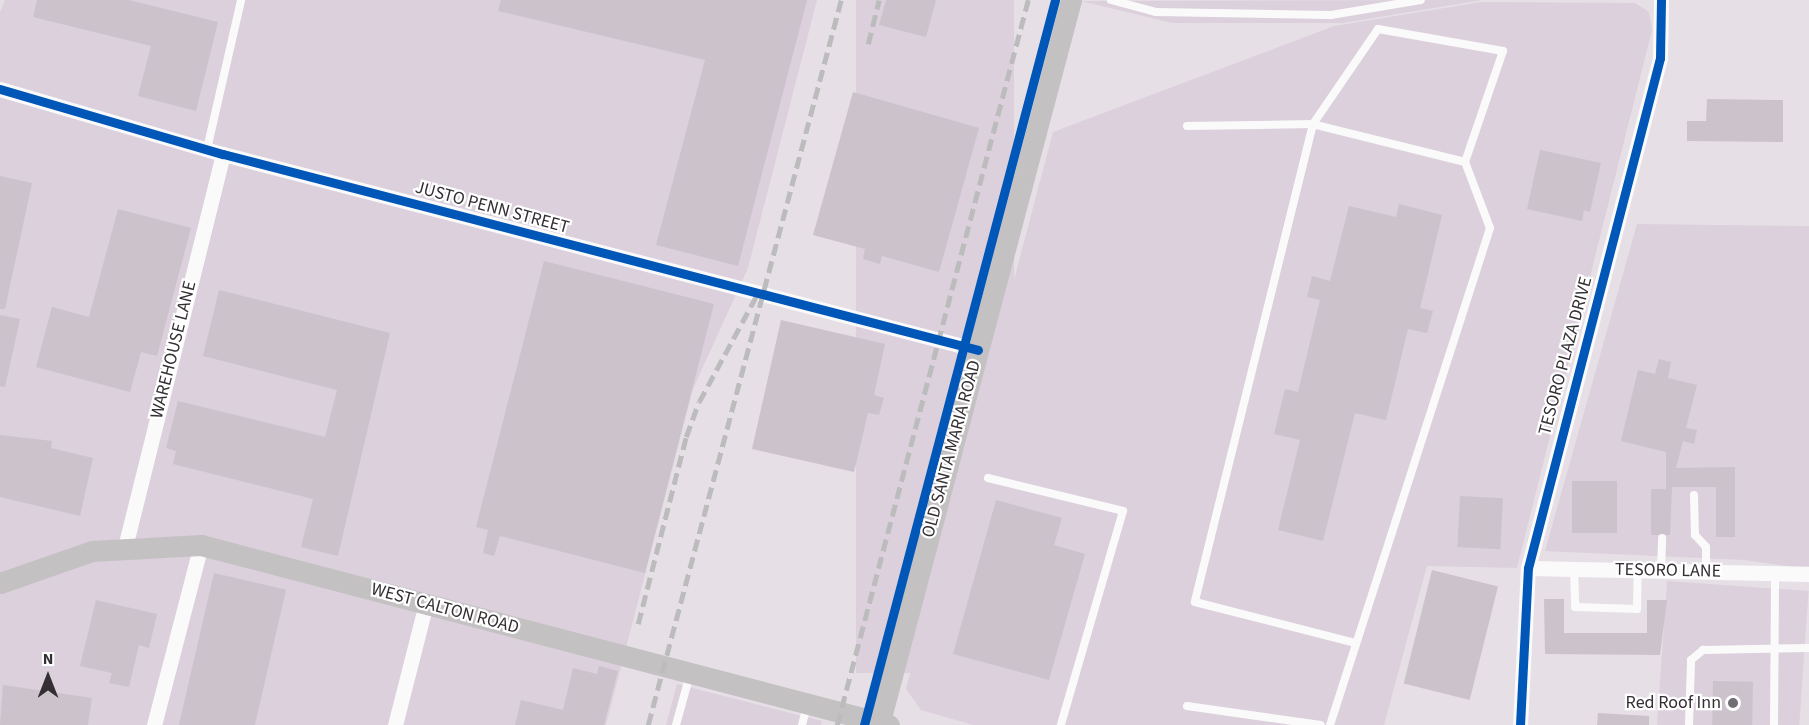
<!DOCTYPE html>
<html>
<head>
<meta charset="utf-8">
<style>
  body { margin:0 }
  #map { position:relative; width:1809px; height:725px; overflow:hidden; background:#e6e0e6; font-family:"Source Sans 3",sans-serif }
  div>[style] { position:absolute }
  .built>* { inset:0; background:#dbd0dc; transform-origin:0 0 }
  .building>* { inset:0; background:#cbc2cc; transform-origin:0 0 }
  .lane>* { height:8px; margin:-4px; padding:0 4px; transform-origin:4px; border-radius:4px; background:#fbfafb }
  .street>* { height:15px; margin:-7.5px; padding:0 7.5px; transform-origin:7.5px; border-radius:7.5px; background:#fbfafb }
  .secondary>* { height:21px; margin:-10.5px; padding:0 10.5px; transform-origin:10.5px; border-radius:10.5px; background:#c4c1c3 }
  .rail>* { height:4.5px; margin-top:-2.25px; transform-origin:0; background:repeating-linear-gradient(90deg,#bdbcbd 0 12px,transparent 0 18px) }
  .cycleway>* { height:9px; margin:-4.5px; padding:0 4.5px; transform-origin:4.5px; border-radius:4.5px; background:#0057b8 }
  .dots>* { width:16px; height:16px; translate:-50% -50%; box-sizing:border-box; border:3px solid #fff; border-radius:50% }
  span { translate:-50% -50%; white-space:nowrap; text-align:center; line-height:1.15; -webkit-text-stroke:4.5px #fff; paint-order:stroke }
  .street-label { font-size:18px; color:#332f33 }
  .poi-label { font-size:18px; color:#332f33 }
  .right { translate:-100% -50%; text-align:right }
  .north { position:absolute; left:18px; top:647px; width:60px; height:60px; -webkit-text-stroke:4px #fff; paint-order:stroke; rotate:0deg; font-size:16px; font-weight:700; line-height:24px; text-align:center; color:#332f33 }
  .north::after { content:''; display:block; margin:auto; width:21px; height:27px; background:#332f33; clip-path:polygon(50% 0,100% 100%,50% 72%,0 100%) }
</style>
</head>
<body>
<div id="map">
  <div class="built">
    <div style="clip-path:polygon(5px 0,817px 0,748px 268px,693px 389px,606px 725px,0 725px,0 12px)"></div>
    <div style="left:856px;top:0;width:158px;height:673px"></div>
    <div style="clip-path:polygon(1482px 0,1343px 23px,1172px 23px,1081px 1px)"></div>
    <div style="clip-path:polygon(1481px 2px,1635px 3px,1649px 12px,1652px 30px,1517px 568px,1427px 566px,1384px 725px,973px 725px,921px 710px,906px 689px,1053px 132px,1334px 26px)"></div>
    <div style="clip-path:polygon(1637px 224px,1809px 226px,1809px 569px,1744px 560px,1545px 551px)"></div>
    <div style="left:1667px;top:581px;width:142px;height:144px;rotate:4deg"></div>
    <div style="clip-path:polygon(677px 684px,822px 721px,821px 725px,666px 725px)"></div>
  </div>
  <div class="building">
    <div style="clip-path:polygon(37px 0,129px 0,218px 22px,196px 111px,138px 96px,151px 46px,33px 17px)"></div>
    <div style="clip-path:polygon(501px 0,807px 0,738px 266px,656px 245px,705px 60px,498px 11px)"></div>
    <div style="clip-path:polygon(886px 0,936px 0,926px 37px,879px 25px)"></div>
    <div style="clip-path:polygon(853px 92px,979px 128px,939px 272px,882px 256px,880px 264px,863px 259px,865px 249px,813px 235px)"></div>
    <div style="clip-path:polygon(1707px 99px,1783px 100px,1783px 142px,1687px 141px,1687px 121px,1706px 121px)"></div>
    <div style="clip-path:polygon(1540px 150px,1601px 163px,1590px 212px,1584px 210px,1582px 221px,1527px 209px)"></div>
    <div style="clip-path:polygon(0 176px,32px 183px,5px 309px,0 309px)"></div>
    <div style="clip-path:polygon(1399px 204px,1442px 215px,1420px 308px,1433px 311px,1427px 333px,1408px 329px,1386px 420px,1355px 413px,1323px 541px,1278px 530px,1300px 440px,1274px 434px,1285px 389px,1298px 392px,1320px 300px,1307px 297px,1312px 276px,1330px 281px,1349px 206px,1396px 217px)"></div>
    <div style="clip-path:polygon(118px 209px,191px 228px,157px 356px,141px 352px,130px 392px,36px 367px,52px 307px,89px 317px)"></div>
    <div style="clip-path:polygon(544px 261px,714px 304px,645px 573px,500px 536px,494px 556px,483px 553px,488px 530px,476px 527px)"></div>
    <div style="clip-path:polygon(219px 290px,390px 333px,338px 556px,301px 547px,313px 499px,173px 464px,176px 451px,166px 448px,178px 401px,325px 437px,337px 390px,203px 356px)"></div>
    <div style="clip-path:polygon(0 315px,20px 319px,5px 387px,0 386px)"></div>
    <div style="clip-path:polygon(781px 320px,885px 344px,874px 395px,884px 398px,879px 415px,868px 413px,854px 472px,752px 449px)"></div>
    <div style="clip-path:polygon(1659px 359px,1671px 362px,1668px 378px,1697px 385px,1686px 428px,1697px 430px,1694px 444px,1683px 441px,1676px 468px,1735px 467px,1735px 537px,1716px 537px,1716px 487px,1672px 487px,1670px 535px,1651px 535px,1651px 489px,1666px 489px,1666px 452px,1621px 441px,1638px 370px,1655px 374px)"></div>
    <div style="clip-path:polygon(0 435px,52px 441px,51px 448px,93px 458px,80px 516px,0 497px)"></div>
    <div style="left:1572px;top:481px;width:45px;height:52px"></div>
    <div style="left:1460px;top:496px;width:43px;height:51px;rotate:3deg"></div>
    <div style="clip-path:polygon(996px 500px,1062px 518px,1054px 545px,1085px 554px,1049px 680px,953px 654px)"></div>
    <div style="left:1432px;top:570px;width:68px;height:117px;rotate:14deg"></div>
    <div style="left:214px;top:573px;width:74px;height:156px;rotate:13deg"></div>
    <div style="clip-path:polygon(1544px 599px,1564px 599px,1564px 633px,1647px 633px,1647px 600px,1667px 600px,1660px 655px,1545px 654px)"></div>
    <div style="clip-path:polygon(96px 600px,157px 614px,149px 648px,139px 645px,129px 687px,109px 683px,112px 673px,80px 666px)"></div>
    <div style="clip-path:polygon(599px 666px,618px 671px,604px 725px,515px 725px,521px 700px,563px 710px,573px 668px,597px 674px)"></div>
    <div style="left:1713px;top:681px;width:40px;height:44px;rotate:1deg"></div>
    <div style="clip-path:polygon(3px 685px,92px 698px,88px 725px,0 725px)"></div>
    <div style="clip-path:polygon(1598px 713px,1649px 716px,1649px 725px,1597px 725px)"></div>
  </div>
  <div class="lane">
    <div style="left:1111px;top:0;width:47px;rotate:14.9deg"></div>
    <div style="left:1156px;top:12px;width:175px;rotate:1deg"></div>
    <div style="left:1331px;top:15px;width:91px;rotate:-9.5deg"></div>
    <div style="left:1187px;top:126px;width:126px;rotate:-0.9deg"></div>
    <div style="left:1313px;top:124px;width:115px;rotate:-55.6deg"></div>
    <div style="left:1378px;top:29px;width:127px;rotate:10deg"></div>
    <div style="left:1503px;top:51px;width:117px;rotate:108.9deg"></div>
    <div style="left:207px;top:149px;width:153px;rotate:-77.1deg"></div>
    <div style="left:988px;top:478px;width:139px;rotate:13.7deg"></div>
    <div style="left:1123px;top:511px;width:223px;rotate:106.2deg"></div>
    <div style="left:1694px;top:495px;width:40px;rotate:88.6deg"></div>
    <div style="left:1695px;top:535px;width:16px;rotate:47deg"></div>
    <div style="left:1706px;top:547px;width:24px;rotate:90deg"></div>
    <div style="left:1574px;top:570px;width:37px;rotate:88deg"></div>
    <div style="left:1575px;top:607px;width:62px;rotate:1.8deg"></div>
    <div style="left:1637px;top:609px;width:39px;rotate:-89deg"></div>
    <div style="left:1661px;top:571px;width:33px;rotate:-88deg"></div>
    <div style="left:1187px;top:706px;width:135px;rotate:8.1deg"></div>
    <div style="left:676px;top:725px;width:53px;rotate:-74.6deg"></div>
    <div style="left:802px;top:725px;width:21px;rotate:-76deg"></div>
    <div style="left:1330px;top:725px;width:522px;rotate:-72.15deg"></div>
    <div style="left:1490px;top:228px;width:71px;rotate:-110.7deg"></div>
    <div style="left:1465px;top:162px;width:157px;rotate:-166deg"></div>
    <div style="left:1313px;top:124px;width:492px;rotate:103.9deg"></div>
    <div style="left:1195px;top:602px;width:166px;rotate:14.3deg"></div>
    <div style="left:1689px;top:725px;width:65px;rotate:-88.2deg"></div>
    <div style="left:1691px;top:660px;width:16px;rotate:-40deg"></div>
    <div style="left:1703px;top:650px;width:106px;rotate:-1.1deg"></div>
    <div style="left:1774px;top:725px;width:152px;rotate:-89.6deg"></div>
  </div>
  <div class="street">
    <div style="left:0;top:89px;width:232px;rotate:16.3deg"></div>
    <div style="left:223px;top:154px;width:780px;rotate:14.55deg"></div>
    <div style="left:125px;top:547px;width:405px;rotate:-76deg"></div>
    <div style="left:1528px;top:568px;width:281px;rotate:1.2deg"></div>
    <div style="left:154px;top:725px;width:186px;rotate:-75.4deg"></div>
    <div style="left:395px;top:725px;width:126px;rotate:-75.7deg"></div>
    <div style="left:1520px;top:725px;width:157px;rotate:-87.1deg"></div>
    <div style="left:1528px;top:568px;width:527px;rotate:-75.49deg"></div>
    <div style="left:1660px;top:58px;width:58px;rotate:-89deg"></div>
  </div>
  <div class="secondary">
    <div style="left:0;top:583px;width:97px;rotate:-19.2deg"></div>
    <div style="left:92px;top:551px;width:109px;rotate:-3.2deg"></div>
    <div style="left:201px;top:545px;width:711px;rotate:14.66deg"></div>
    <div style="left:879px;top:725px;width:750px;rotate:-75.17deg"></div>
  </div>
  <div class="rail">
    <div style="left:868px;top:44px;width:45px;rotate:-76deg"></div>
    <div style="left:638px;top:624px;width:193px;rotate:-75.6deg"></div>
    <div style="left:686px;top:437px;width:37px;rotate:-70deg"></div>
    <div style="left:699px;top:402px;width:126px;rotate:-61.6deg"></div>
    <div style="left:648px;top:725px;width:750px;rotate:-75.09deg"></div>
    <div style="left:837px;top:725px;width:750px;rotate:-75.24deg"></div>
  </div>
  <div class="cycleway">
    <div style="left:0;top:89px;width:232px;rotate:16.3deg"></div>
    <div style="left:223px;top:154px;width:780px;rotate:14.55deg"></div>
    <div style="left:864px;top:725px;width:750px;rotate:-75.24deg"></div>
    <div style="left:1520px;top:725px;width:157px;rotate:-87.1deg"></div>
    <div style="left:1528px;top:568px;width:527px;rotate:-75.49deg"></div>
    <div style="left:1660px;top:58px;width:58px;rotate:-89deg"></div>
  </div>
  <div class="dots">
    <div style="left:1733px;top:703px;background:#726d72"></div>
  </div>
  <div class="street-label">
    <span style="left:492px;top:208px;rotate:15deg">JUSTO PENN STREET</span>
    <span style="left:174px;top:350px;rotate:-76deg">WAREHOUSE LANE</span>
    <span style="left:1566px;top:356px;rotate:-75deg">TESORO PLAZA DRIVE</span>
    <span style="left:952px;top:449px;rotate:-75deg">OLD SANTA MARIA ROAD</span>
    <span style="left:1668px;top:571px;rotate:1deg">TESORO LANE</span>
    <span style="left:445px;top:609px;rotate:15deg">WEST CALTON ROAD</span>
  </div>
  <div class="poi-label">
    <span class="right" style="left:1721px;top:703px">Red Roof Inn</span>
  </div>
  <div class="north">N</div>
</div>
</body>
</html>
